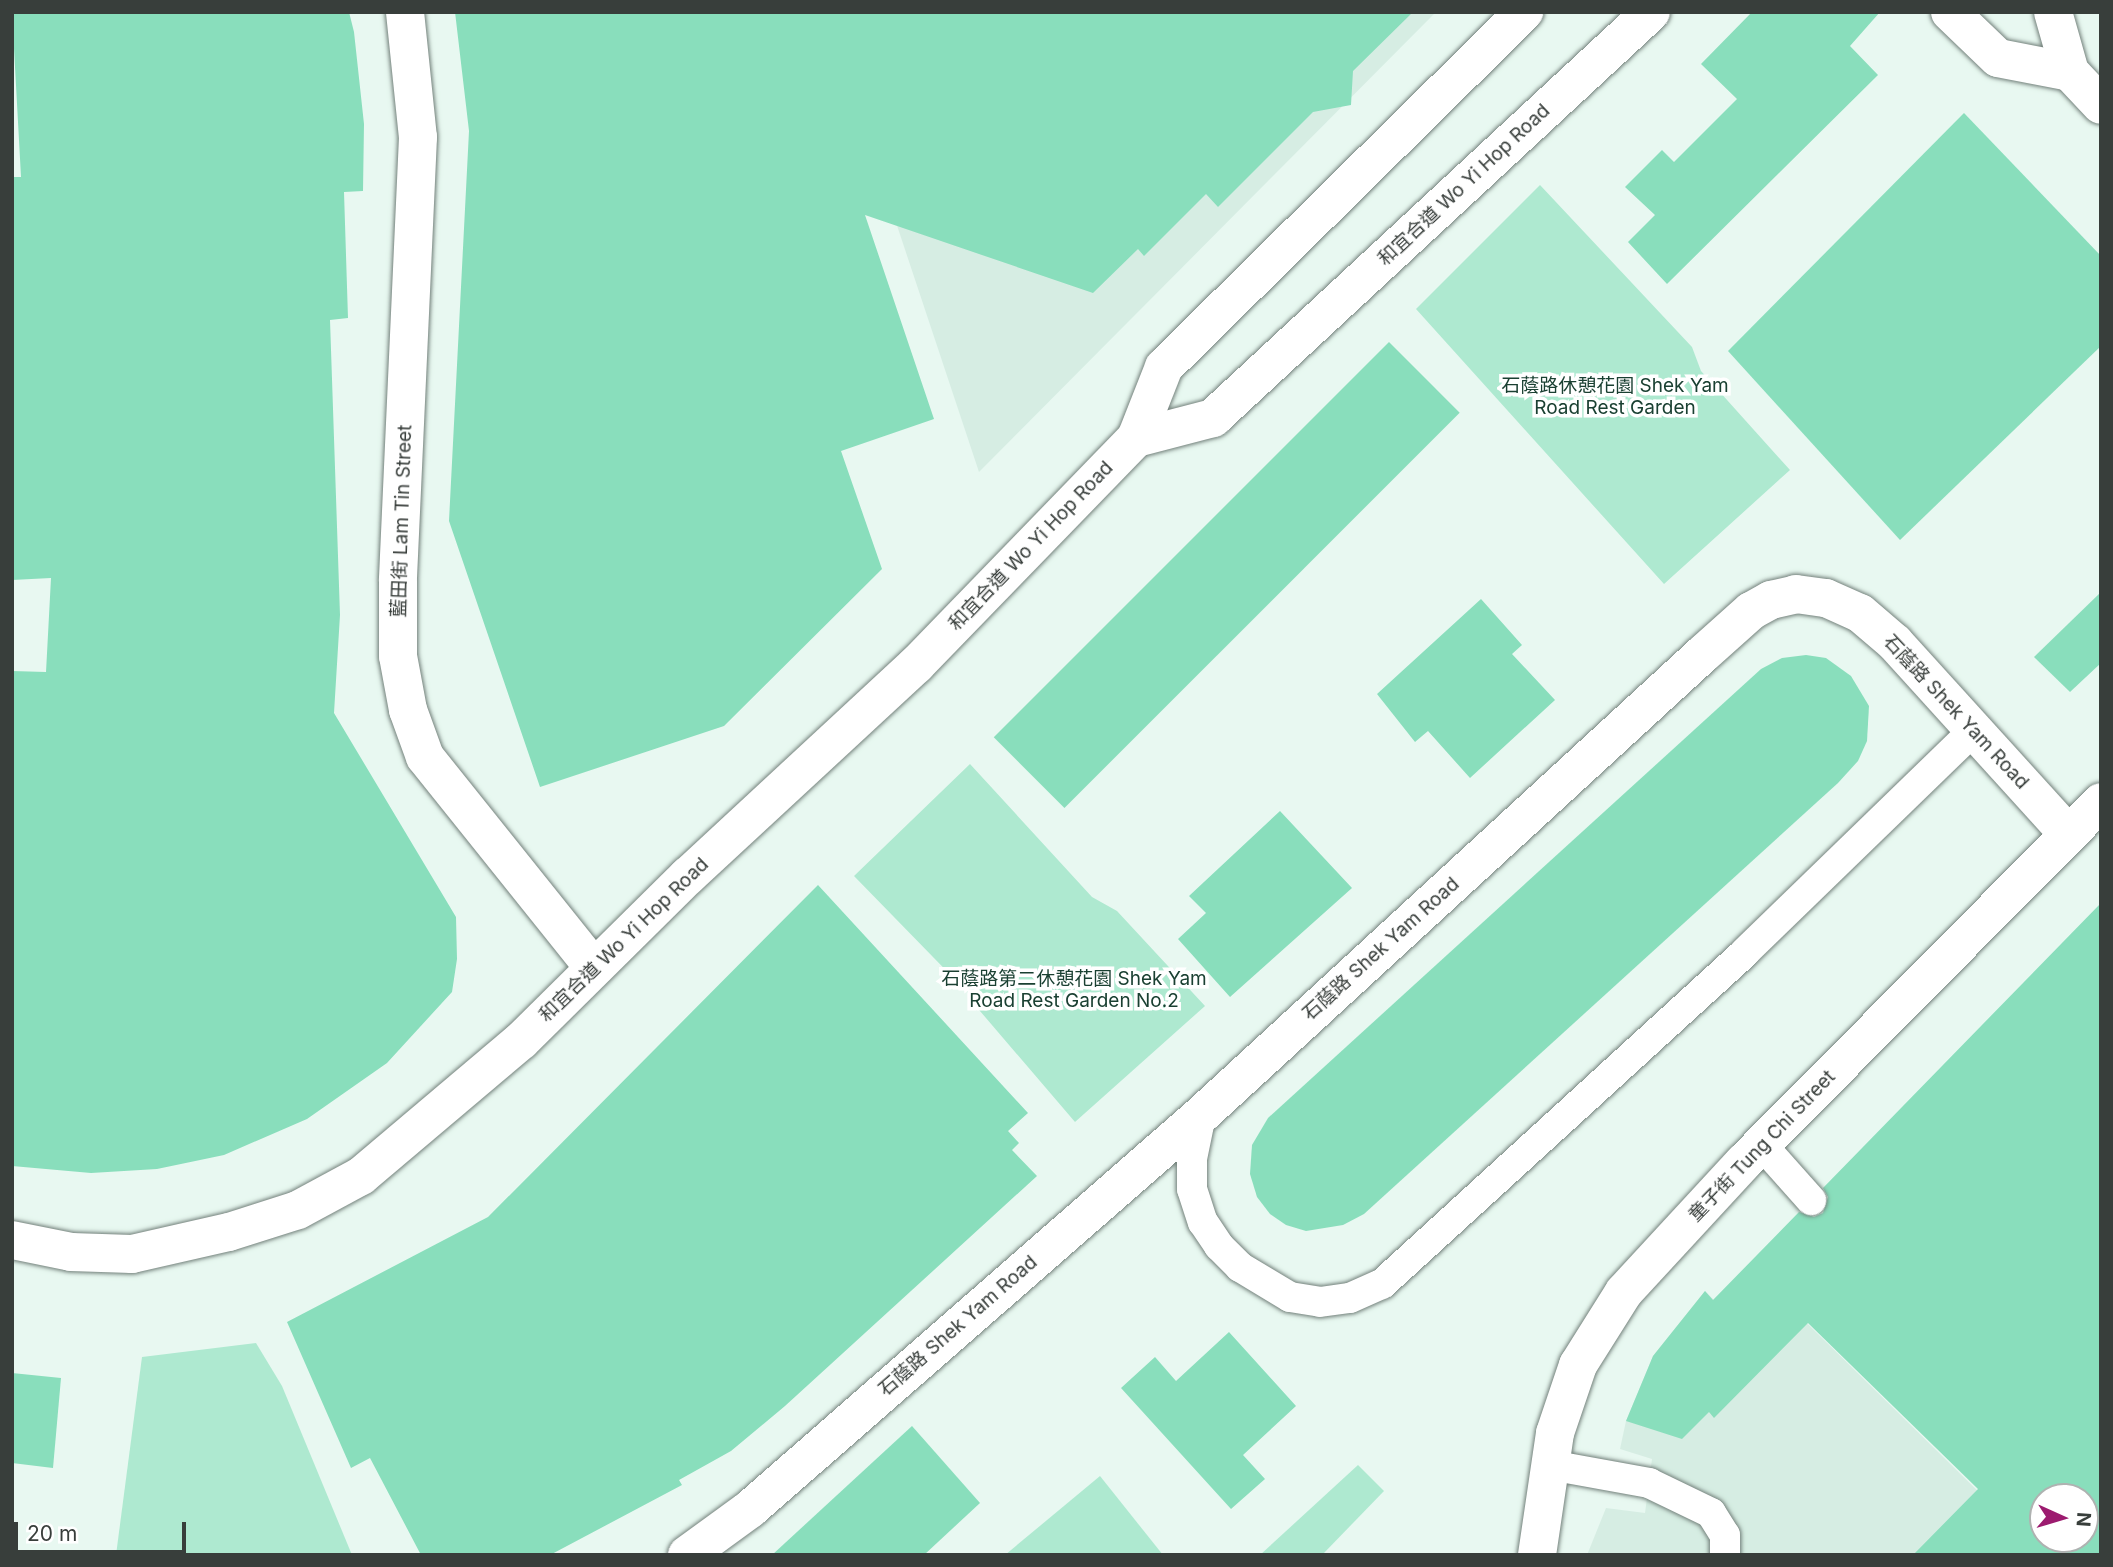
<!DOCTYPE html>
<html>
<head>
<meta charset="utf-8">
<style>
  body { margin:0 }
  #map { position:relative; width:2113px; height:1567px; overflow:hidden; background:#e8f8f1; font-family:Inter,"Noto Sans TC",sans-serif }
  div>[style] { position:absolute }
  .built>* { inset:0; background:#d6ede3 }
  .green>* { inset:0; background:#aee9d0 }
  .building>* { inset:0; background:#89debc; transform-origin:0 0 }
  .roads { filter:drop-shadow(0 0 2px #73817b) drop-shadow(0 0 2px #73817b) }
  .service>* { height:30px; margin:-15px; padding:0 15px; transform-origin:15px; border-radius:15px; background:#fff }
  .minor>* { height:38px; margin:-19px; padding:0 19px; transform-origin:19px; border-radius:19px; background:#fff }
  .tertiary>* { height:38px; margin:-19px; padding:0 19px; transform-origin:19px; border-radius:19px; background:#fff }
  .secondary>* { height:38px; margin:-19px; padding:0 19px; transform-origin:19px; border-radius:19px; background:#fff }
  span { translate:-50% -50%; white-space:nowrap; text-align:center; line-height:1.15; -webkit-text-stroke:7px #fff; paint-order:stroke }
  .street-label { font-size:19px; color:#383e3b }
  .park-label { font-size:19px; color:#1a4032 }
  .frame { position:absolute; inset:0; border:14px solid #383e3b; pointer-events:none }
  .north { position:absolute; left:2029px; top:1483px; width:70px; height:70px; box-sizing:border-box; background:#fff; border:2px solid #afb2b1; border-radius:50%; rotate:94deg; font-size:19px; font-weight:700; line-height:28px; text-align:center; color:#383e3b }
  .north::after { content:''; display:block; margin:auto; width:24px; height:32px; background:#9c1b6f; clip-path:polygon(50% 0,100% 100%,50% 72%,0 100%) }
  .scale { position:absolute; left:14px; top:1522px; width:172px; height:32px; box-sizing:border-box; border:4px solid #383e3b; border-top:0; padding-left:9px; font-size:21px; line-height:24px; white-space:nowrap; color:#383e3b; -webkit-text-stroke:5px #fff; paint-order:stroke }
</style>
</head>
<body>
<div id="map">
  <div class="built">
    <div style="clip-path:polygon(826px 12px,1436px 12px,979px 472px)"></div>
    <div style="clip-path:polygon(1767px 1284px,2043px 1555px,1587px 1555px,1606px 1508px,1645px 1513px,1652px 1459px,1620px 1449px,1626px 1421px,1653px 1356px,1705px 1291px,1732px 1318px)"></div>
  </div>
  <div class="green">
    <div style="clip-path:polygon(1540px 185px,1692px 347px,1701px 371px,1790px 470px,1664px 584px,1416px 309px)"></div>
    <div style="clip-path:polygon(970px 764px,1092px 897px,1117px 911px,1205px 1006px,1075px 1122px,974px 1004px,972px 997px,854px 876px)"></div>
    <div style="clip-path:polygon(256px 1343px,282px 1386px,352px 1555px,116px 1555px,142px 1357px)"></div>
    <div style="clip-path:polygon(1358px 1465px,1384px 1491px,1322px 1555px,1260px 1555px)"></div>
    <div style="clip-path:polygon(1100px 1476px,1163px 1555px,1005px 1555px)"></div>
  </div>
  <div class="building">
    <div style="clip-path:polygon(12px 12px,349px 12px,354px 32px,364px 124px,363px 191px,344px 192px,348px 318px,330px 320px,340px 615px,334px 713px,456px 917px,457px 959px,452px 992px,387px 1063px,307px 1119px,224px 1155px,157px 1169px,91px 1173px,12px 1166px,12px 671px,46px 672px,51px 578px,12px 580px,12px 177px,21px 177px)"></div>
    <div style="clip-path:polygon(455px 12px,1413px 12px,1353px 71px,1351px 105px,1313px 112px,1218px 207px,1206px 194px,1144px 256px,1138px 249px,1093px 293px,865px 215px,934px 419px,841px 451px,882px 569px,724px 726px,540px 787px,449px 521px,469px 131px)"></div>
    <div style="clip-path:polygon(1752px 12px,1880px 12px,1850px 46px,1878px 75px,1667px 284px,1628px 242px,1655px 215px,1625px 187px,1662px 150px,1674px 162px,1737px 99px,1701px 64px)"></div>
    <div style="clip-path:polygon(1964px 113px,2101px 256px,2101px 346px,1900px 540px,1728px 351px)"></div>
    <div style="left:1389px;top:342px;width:100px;height:559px;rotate:45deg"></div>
    <div style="clip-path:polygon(2101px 592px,2101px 663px,2070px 692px,2034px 657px)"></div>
    <div style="clip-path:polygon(1481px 599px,1522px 645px,1512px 654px,1555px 700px,1470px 778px,1428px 731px,1415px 742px,1377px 694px)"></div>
    <div style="clip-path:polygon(1806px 655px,1826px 658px,1851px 676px,1869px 706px,1867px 741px,1858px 761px,1838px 783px,1364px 1214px,1343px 1225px,1306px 1231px,1286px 1225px,1270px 1214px,1257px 1197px,1250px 1174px,1252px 1145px,1268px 1118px,1761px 669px,1782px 658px)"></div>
    <div style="clip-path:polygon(1280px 811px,1352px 888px,1230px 997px,1178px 939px,1206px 913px,1189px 896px)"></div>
    <div style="clip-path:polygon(818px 885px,1028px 1113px,1008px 1131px,1019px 1143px,1012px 1150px,1037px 1176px,785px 1406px,731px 1451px,679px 1480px,682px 1485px,550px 1555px,421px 1555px,370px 1458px,351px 1468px,287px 1322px,488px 1217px)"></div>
    <div style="clip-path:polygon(evenodd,2101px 903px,2101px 1555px,1913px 1555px,1978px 1489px,1808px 1323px,1714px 1418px,1709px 1412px,1682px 1439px,1626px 1421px,1653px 1356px,1705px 1291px,1713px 1300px,1799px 1212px,1814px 1217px,1823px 1213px,1828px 1197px,1823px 1188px,2101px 903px,2043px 1497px,2085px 1497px,2085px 1539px,2043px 1539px,2043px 1497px)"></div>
    <div style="clip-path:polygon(1229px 1332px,1296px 1406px,1243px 1455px,1265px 1479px,1231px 1509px,1121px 1388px,1155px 1357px,1176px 1381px)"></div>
    <div style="clip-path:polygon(12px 1373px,61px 1378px,53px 1468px,12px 1463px)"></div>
    <div style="clip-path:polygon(912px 1426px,980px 1503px,924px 1555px,772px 1555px)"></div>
  </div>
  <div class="roads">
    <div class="service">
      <div style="left:1201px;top:1115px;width:45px;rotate:101.6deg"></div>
      <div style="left:1192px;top:1159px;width:30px;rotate:90deg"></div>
      <div style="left:1192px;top:1189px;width:35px;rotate:72deg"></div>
      <div style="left:1203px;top:1222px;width:29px;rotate:56deg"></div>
      <div style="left:1219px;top:1246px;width:30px;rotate:45deg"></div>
      <div style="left:1240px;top:1267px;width:58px;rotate:31deg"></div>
      <div style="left:1290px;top:1297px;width:30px;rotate:9deg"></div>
      <div style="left:1320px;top:1302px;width:30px;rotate:-8deg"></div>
      <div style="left:1350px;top:1298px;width:35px;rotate:-24deg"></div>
      <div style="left:1382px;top:1284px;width:492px;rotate:-42.4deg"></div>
      <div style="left:1745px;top:952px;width:319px;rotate:-44.1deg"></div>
      <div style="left:1762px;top:1145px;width:74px;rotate:48.3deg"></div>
      <div style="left:1550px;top:1465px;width:101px;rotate:10.3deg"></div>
      <div style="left:1649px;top:1483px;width:69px;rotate:25.8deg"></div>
      <div style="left:1711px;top:1513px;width:26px;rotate:58deg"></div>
      <div style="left:1725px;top:1535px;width:20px;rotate:90deg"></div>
    </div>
    <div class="minor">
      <div style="left:405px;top:12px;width:126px;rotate:84.1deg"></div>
      <div style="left:418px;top:137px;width:444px;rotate:92.6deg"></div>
      <div style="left:398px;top:581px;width:75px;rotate:90deg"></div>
      <div style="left:398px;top:656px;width:55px;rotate:79.5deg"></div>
      <div style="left:408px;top:710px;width:50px;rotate:70.1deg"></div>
      <div style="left:425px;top:757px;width:270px;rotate:51.3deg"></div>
      <div style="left:687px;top:1555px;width:78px;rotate:-36.1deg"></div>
      <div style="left:750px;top:1509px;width:599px;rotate:-41.14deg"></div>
      <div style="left:1201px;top:1115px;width:683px;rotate:-42.57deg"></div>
      <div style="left:1704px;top:653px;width:63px;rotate:-41.8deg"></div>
      <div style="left:1751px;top:611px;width:23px;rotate:-29deg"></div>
      <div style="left:1771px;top:600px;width:26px;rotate:-13deg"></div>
      <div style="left:1796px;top:594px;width:30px;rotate:8deg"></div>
      <div style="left:1826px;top:598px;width:37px;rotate:24deg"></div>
      <div style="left:1860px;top:613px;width:46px;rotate:40.6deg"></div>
      <div style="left:1895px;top:643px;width:258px;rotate:47.8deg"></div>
      <div style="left:1537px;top:1555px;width:123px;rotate:-81.6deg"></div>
      <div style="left:1555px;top:1433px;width:72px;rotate:-71.3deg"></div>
      <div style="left:1578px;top:1365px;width:86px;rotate:-57.8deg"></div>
      <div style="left:1624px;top:1292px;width:176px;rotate:-47.3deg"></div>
      <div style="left:1743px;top:1163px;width:508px;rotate:-45.24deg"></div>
    </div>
    <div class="tertiary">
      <div style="left:1950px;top:12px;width:66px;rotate:43.8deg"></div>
      <div style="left:1998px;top:58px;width:73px;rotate:11deg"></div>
      <div style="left:2053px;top:12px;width:62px;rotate:74.2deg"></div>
      <div style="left:2070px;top:72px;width:45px;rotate:46.8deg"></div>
    </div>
    <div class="secondary">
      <div style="left:1136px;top:438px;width:80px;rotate:-14.6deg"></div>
      <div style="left:1213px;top:418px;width:597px;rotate:-42.83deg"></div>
      <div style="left:12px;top:1240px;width:60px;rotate:11.5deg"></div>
      <div style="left:71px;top:1252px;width:61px;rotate:1.9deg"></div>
      <div style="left:132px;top:1254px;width:99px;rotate:-12.8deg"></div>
      <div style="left:229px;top:1232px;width:72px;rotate:-17.7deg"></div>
      <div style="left:298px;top:1210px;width:72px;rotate:-28.4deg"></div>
      <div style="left:361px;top:1176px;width:209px;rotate:-40.2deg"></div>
      <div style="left:521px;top:1041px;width:235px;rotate:-44.7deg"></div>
      <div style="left:688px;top:876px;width:311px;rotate:-42.8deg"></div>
      <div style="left:916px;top:665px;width:316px;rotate:-45.9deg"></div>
      <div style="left:1136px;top:438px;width:76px;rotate:-68.5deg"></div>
      <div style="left:1164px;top:367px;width:506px;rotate:-44.6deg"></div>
    </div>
  </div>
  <div class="street-label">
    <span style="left:1464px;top:185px;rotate:-43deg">和宜合道 Wo Yi Hop Road</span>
    <span style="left:402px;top:521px;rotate:-88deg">藍田街 Lam Tin Street</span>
    <span style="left:1031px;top:546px;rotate:-46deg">和宜合道 Wo Yi Hop Road</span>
    <span style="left:1956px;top:712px;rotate:47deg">石蔭路 Shek Yam Road</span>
    <span style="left:624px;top:940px;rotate:-44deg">和宜合道 Wo Yi Hop Road</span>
    <span style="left:1381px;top:949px;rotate:-42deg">石蔭路 Shek Yam Road</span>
    <span style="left:1762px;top:1146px;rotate:-46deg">童子街 Tung Chi Street</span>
    <span style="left:958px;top:1326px;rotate:-41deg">石蔭路 Shek Yam Road</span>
  </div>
  <div class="park-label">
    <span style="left:1615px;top:397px">石蔭路休憩花園 Shek Yam<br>Road Rest Garden</span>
    <span style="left:1074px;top:990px">石蔭路第二休憩花園 Shek Yam<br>Road Rest Garden No.2</span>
  </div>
  <div class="frame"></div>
  <div class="north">N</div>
  <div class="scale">20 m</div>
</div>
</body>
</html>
